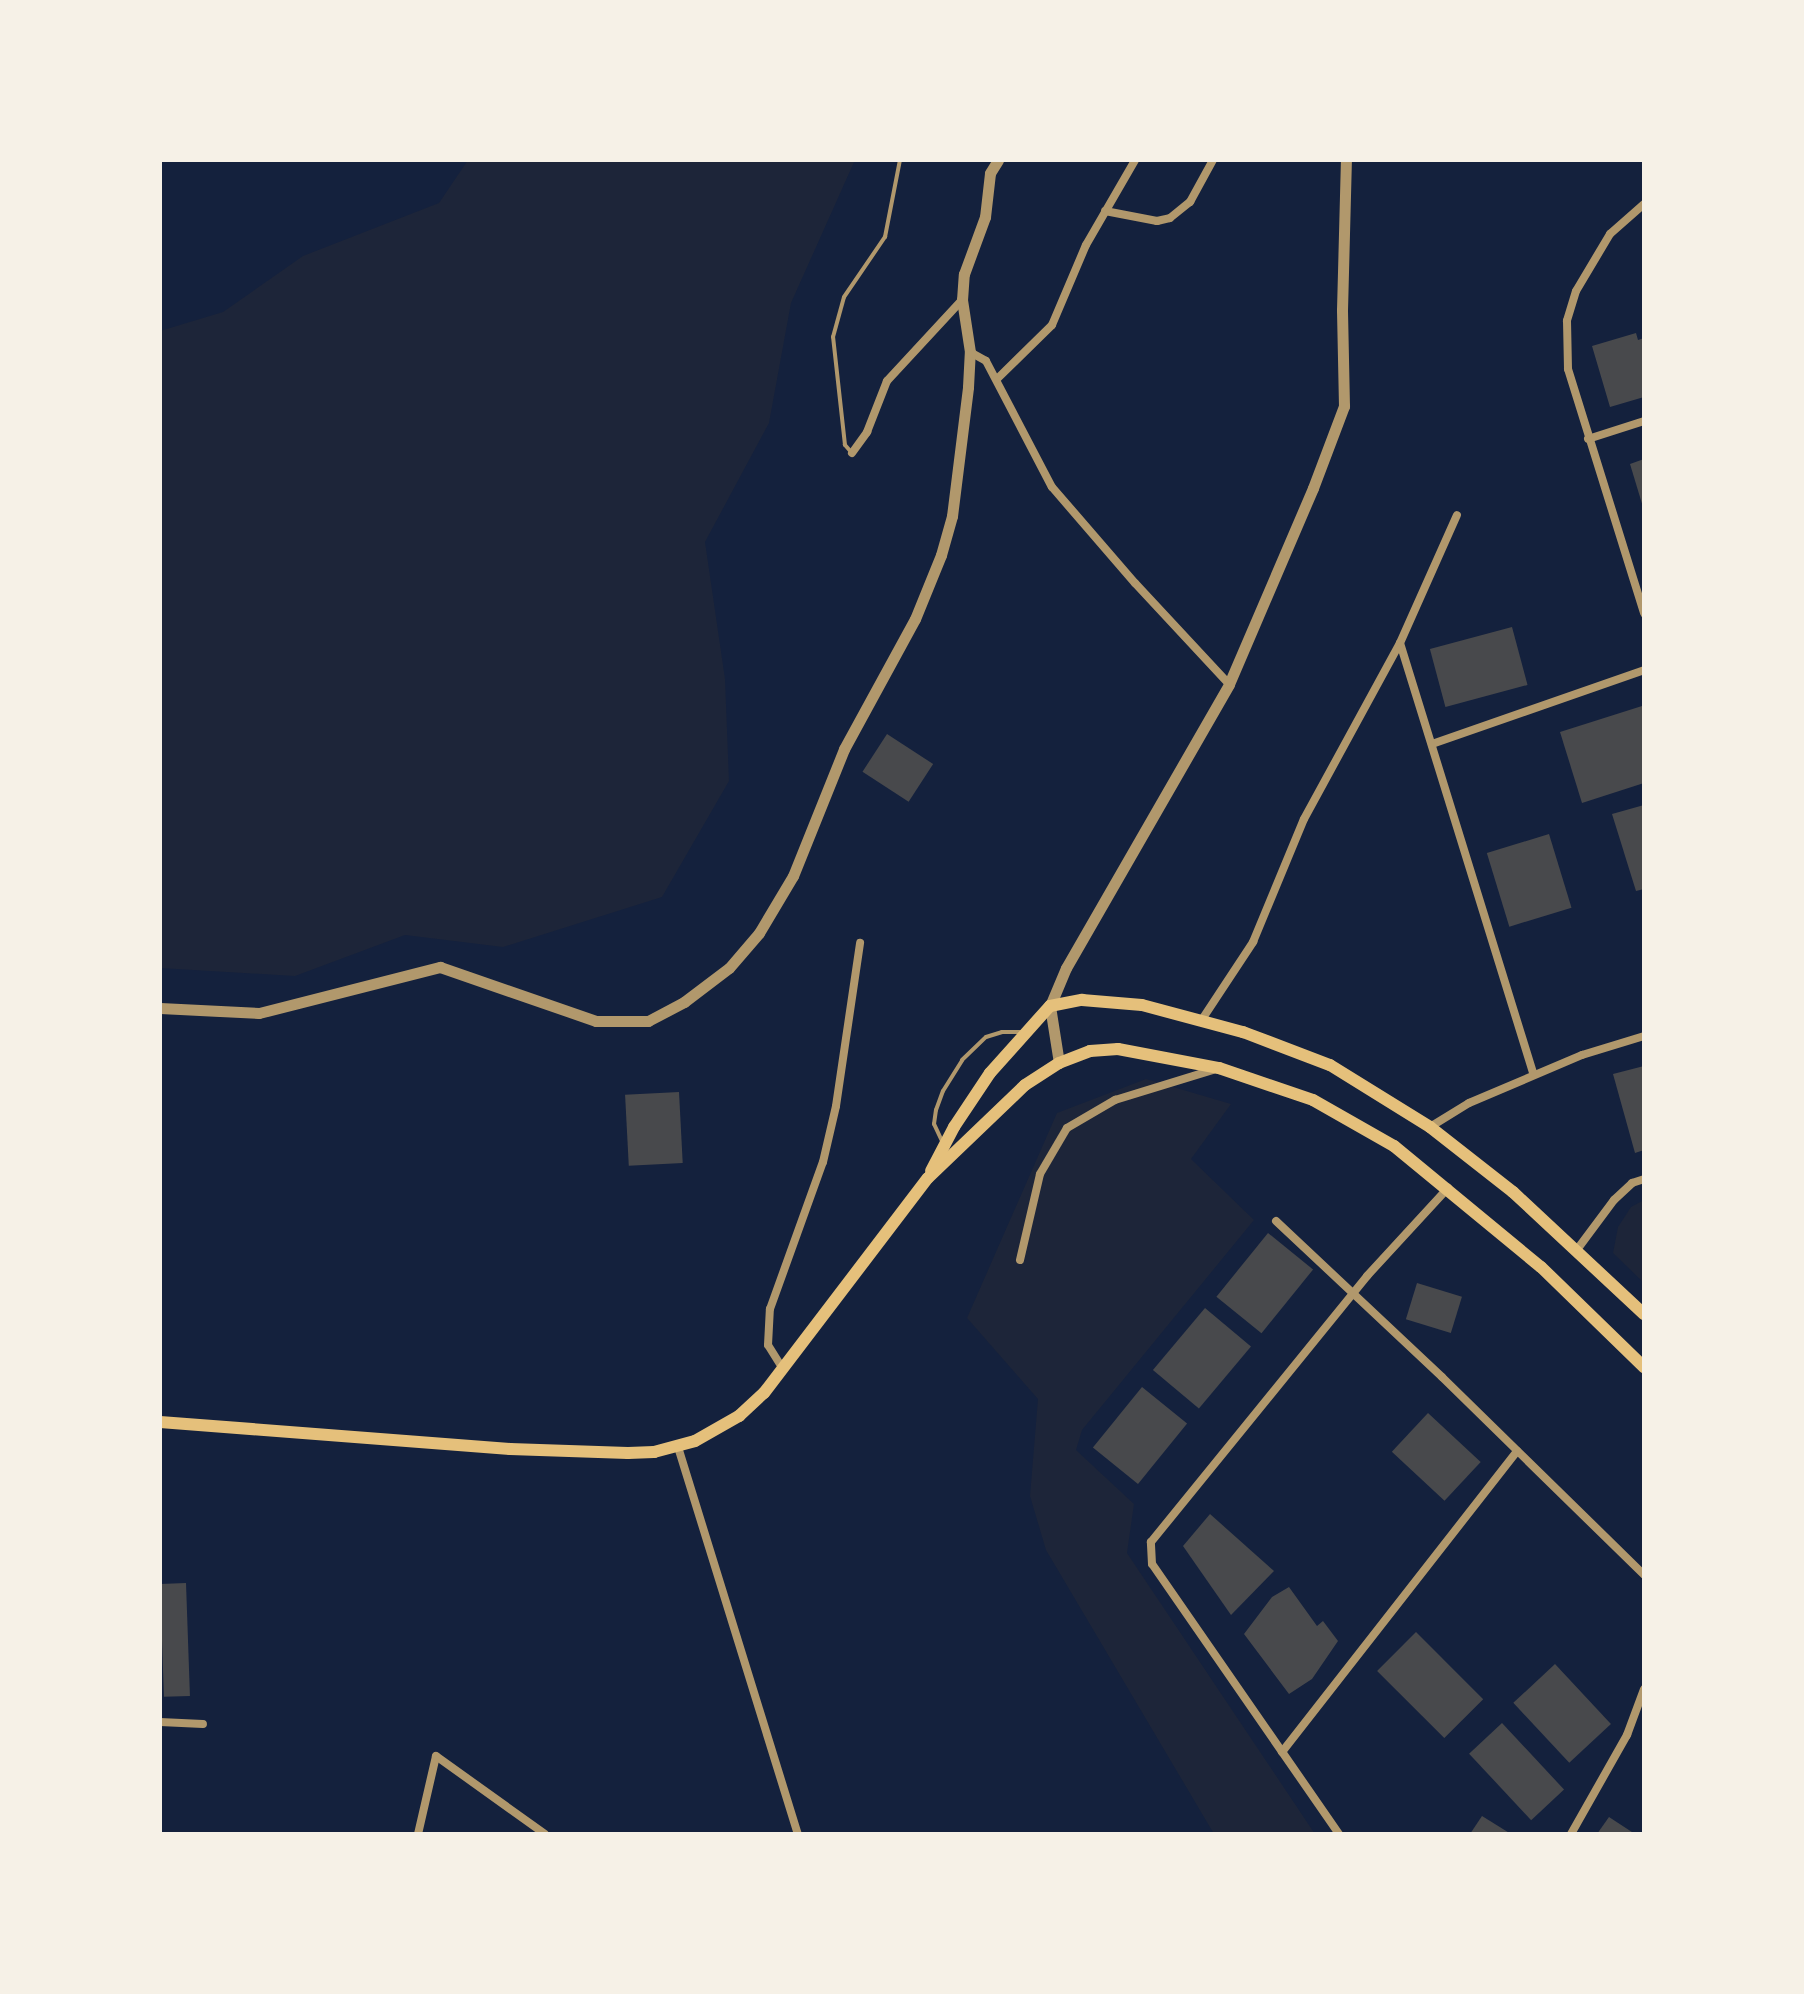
<!DOCTYPE html>
<html>
<head>
<meta charset="utf-8">
<style>
  body { margin:0 }
  #map { position:relative; width:1804px; height:1994px; overflow:hidden; background:#14213d; font-family:Montserrat,sans-serif }
  div>[style] { position:absolute }
  .green>* { inset:0; background:#1d2539 }
  .building>* { inset:0; background:#48494c; transform-origin:0 0 }
  .service>* { height:4px; margin:-2px; padding:0 2px; transform-origin:2px; border-radius:2px; background:#b1986c }
  .minor>* { height:8px; margin:-4px; padding:0 4px; transform-origin:4px; border-radius:4px; background:#b1986c }
  .tertiary>* { height:11px; margin:-5.5px; padding:0 5.5px; transform-origin:5.5px; border-radius:5.5px; background:#b1986c }
  .secondary>* { height:12px; margin:-6px; padding:0 6px; transform-origin:6px; border-radius:6px; background:#e5c07b }
  span { translate:-50% -50%; white-space:nowrap; text-align:center; line-height:1.15; -webkit-text-stroke:6px #f6f1e7; paint-order:stroke }
  .frame { position:absolute; inset:0; border:162px solid #f6f1e7; pointer-events:none }
</style>
</head>
<body>
<div id="map">
  <div class="green">
    <div style="clip-path:polygon(468px 160px,855px 160px,791px 303px,769px 423px,705px 542px,725px 679px,729px 781px,662px 897px,503px 947px,405px 935px,295px 976px,160px 968px,160px 331px,223px 312px,303px 256px,439px 203px)"></div>
    <div style="clip-path:polygon(1146px 1079px,1231px 1104px,1191px 1159px,1254px 1220px,1082px 1430px,1076px 1450px,1134px 1504px,1127px 1553px,1315px 1834px,1214px 1834px,1046px 1550px,1030px 1496px,1038px 1399px,967px 1318px,1057px 1113px)"></div>
    <div style="clip-path:polygon(1644px 1200px,1644px 1283px,1613px 1253px,1618px 1227px,1631px 1207px)"></div>
  </div>
  <div class="building">
    <div style="clip-path:polygon(1636px 333px,1638px 340px,1644px 338px,1644px 397px,1610px 407px,1592px 346px)"></div>
    <div style="clip-path:polygon(1644px 459px,1644px 507px,1643px 507px,1630px 464px)"></div>
    <div style="left:1512px;top:627px;width:60px;height:85px;rotate:75deg"></div>
    <div style="clip-path:polygon(1642px 706px,1644px 783px,1582px 803px,1560px 732px)"></div>
    <div style="left:887px;top:734px;width:55px;height:45px;rotate:33deg"></div>
    <div style="clip-path:polygon(1644px 805px,1644px 889px,1636px 891px,1612px 814px)"></div>
    <div style="left:1549px;top:834px;width:77px;height:65px;rotate:73deg"></div>
    <div style="clip-path:polygon(1644px 1066px,1644px 1150px,1635px 1153px,1613px 1074px)"></div>
    <div style="left:679px;top:1092px;width:71px;height:54px;rotate:87deg"></div>
    <div style="left:1268px;top:1233px;width:58px;height:82px;rotate:39deg"></div>
    <div style="left:1417px;top:1283px;width:47px;height:38px;rotate:17deg"></div>
    <div style="left:1205px;top:1308px;width:60px;height:81px;rotate:40deg"></div>
    <div style="left:1142px;top:1387px;width:58px;height:78px;rotate:39deg"></div>
    <div style="left:1428px;top:1413px;width:72px;height:53px;rotate:43deg"></div>
    <div style="clip-path:polygon(1210px 1514px,1274px 1571px,1231px 1615px,1183px 1546px)"></div>
    <div style="left:186px;top:1583px;width:113px;height:26px;rotate:88deg"></div>
    <div style="clip-path:polygon(1289px 1587px,1317px 1626px,1323px 1621px,1338px 1641px,1312px 1679px,1289px 1694px,1244px 1634px,1272px 1597px)"></div>
    <div style="left:1416px;top:1632px;width:95px;height:55px;rotate:45deg"></div>
    <div style="left:1555px;top:1664px;width:82px;height:57px;rotate:47deg"></div>
    <div style="left:1502px;top:1723px;width:91px;height:45px;rotate:47deg"></div>
    <div style="clip-path:polygon(1482px 1816px,1511px 1834px,1470px 1834px)"></div>
    <div style="clip-path:polygon(1609px 1817px,1635px 1834px,1597px 1834px)"></div>
  </div>
  <div class="service">
    <div style="left:852px;top:453px;width:11px;rotate:-131deg"></div>
    <div style="left:845px;top:445px;width:109px;rotate:-96.3deg"></div>
    <div style="left:833px;top:337px;width:41px;rotate:-74.6deg"></div>
    <div style="left:844px;top:297px;width:73px;rotate:-55.7deg"></div>
    <div style="left:885px;top:237px;width:78px;rotate:-79deg"></div>
    <div style="left:942px;top:1141px;width:19px;rotate:-115deg"></div>
    <div style="left:934px;top:1124px;width:14px;rotate:-82deg"></div>
    <div style="left:936px;top:1110px;width:20px;rotate:-70deg"></div>
    <div style="left:943px;top:1091px;width:36px;rotate:-58deg"></div>
    <div style="left:962px;top:1060px;width:33px;rotate:-44deg"></div>
    <div style="left:986px;top:1037px;width:17px;rotate:-17deg"></div>
    <div style="left:1002px;top:1032px;width:20px"></div>
  </div>
  <div class="minor">
    <div style="left:1644px;top:204px;width:45px;rotate:138.6deg"></div>
    <div style="left:1610px;top:234px;width:66px;rotate:120.8deg"></div>
    <div style="left:1576px;top:291px;width:31px;rotate:107deg"></div>
    <div style="left:1567px;top:321px;width:48px;rotate:88.8deg"></div>
    <div style="left:1568px;top:369px;width:256px;rotate:72.7deg"></div>
    <div style="left:1105px;top:211px;width:53px;rotate:10.9deg"></div>
    <div style="left:1157px;top:221px;width:13px;rotate:-13deg"></div>
    <div style="left:1170px;top:218px;width:26px;rotate:-39deg"></div>
    <div style="left:1190px;top:202px;width:48px;rotate:-61.3deg"></div>
    <div style="left:970px;top:352px;width:18px;rotate:29deg"></div>
    <div style="left:986px;top:361px;width:142px;rotate:62.4deg"></div>
    <div style="left:1052px;top:487px;width:127px;rotate:49.2deg"></div>
    <div style="left:1135px;top:583px;width:138px;rotate:47.1deg"></div>
    <div style="left:997px;top:379px;width:77px;rotate:-44.5deg"></div>
    <div style="left:1052px;top:325px;width:87px;rotate:-67deg"></div>
    <div style="left:1086px;top:245px;width:98px;rotate:-60deg"></div>
    <div style="left:1588px;top:439px;width:59px;rotate:-17.8deg"></div>
    <div style="left:852px;top:453px;width:26px;rotate:-54deg"></div>
    <div style="left:867px;top:432px;width:55px;rotate:-68.6deg"></div>
    <div style="left:887px;top:381px;width:110px;rotate:-47.2deg"></div>
    <div style="left:1400px;top:643px;width:452px;rotate:72.8deg"></div>
    <div style="left:1432px;top:744px;width:225px;rotate:-19.2deg"></div>
    <div style="left:1201px;top:1021px;width:95px;rotate:-56.6deg"></div>
    <div style="left:1253px;top:942px;width:133px;rotate:-67.5deg"></div>
    <div style="left:1304px;top:819px;width:200px;rotate:-61.4deg"></div>
    <div style="left:1400px;top:643px;width:140px;rotate:-66deg"></div>
    <div style="left:1430px;top:1127px;width:46px;rotate:-31.6deg"></div>
    <div style="left:1469px;top:1103px;width:123px;rotate:-23deg"></div>
    <div style="left:1582px;top:1055px;width:65px;rotate:-17deg"></div>
    <div style="left:1276px;top:1221px;width:228px;rotate:43.2deg"></div>
    <div style="left:1442px;top:1377px;width:283px;rotate:44.4deg"></div>
    <div style="left:1576px;top:1251px;width:64px;rotate:-53.3deg"></div>
    <div style="left:1614px;top:1200px;width:25px;rotate:-43deg"></div>
    <div style="left:1632px;top:1183px;width:13px;rotate:-18deg"></div>
    <div style="left:1020px;top:1260px;width:88px;rotate:-76.9deg"></div>
    <div style="left:1040px;top:1174px;width:53px;rotate:-59.6deg"></div>
    <div style="left:1067px;top:1128px;width:56px;rotate:-30.3deg"></div>
    <div style="left:1115px;top:1100px;width:106px;rotate:-17.1deg"></div>
    <div style="left:783px;top:1369px;width:28px;rotate:-122deg"></div>
    <div style="left:768px;top:1345px;width:36px;rotate:-87deg"></div>
    <div style="left:770px;top:1309px;width:156px;rotate:-70.2deg"></div>
    <div style="left:823px;top:1162px;width:57px;rotate:-76.9deg"></div>
    <div style="left:836px;top:1106px;width:165px;rotate:-81.6deg"></div>
    <div style="left:678px;top:1447px;width:405px;rotate:72.8deg"></div>
    <div style="left:160px;top:1722px;width:43px;rotate:2.7deg"></div>
    <div style="left:1282px;top:1752px;width:382px;rotate:-52deg"></div>
    <div style="left:418px;top:1834px;width:80px;rotate:-77deg"></div>
    <div style="left:436px;top:1756px;width:134px;rotate:35.6deg"></div>
    <div style="left:1339px;top:1834px;width:328px;rotate:-124.7deg"></div>
    <div style="left:1152px;top:1564px;width:22px;rotate:-93deg"></div>
    <div style="left:1151px;top:1542px;width:343px;rotate:-50.9deg"></div>
    <div style="left:1367px;top:1276px;width:120px;rotate:-47.4deg"></div>
    <div style="left:1571px;top:1834px;width:114px;rotate:-60.5deg"></div>
    <div style="left:1627px;top:1735px;width:49px;rotate:-69.7deg"></div>
  </div>
  <div class="tertiary">
    <div style="left:160px;top:1008px;width:99px;rotate:2.9deg"></div>
    <div style="left:259px;top:1013px;width:187px;rotate:-14.3deg"></div>
    <div style="left:440px;top:967px;width:165px;rotate:19.1deg"></div>
    <div style="left:596px;top:1021px;width:52px"></div>
    <div style="left:648px;top:1021px;width:41px;rotate:-27.8deg"></div>
    <div style="left:684px;top:1002px;width:56px;rotate:-37.1deg"></div>
    <div style="left:729px;top:968px;width:46px;rotate:-49.4deg"></div>
    <div style="left:759px;top:933px;width:66px;rotate:-59.2deg"></div>
    <div style="left:793px;top:876px;width:137px;rotate:-68.1deg"></div>
    <div style="left:844px;top:749px;width:148px;rotate:-61.4deg"></div>
    <div style="left:915px;top:619px;width:69px;rotate:-67.9deg"></div>
    <div style="left:941px;top:555px;width:41px;rotate:-74.2deg"></div>
    <div style="left:952px;top:516px;width:130px;rotate:-82.9deg"></div>
    <div style="left:968px;top:387px;width:35px;rotate:-87deg"></div>
    <div style="left:970px;top:352px;width:53px;rotate:-98.7deg"></div>
    <div style="left:962px;top:300px;width:26px;rotate:-86deg"></div>
    <div style="left:964px;top:274px;width:61px;rotate:-69.8deg"></div>
    <div style="left:985px;top:217px;width:44px;rotate:-83.5deg"></div>
    <div style="left:990px;top:173px;width:15px;rotate:-58deg"></div>
    <div style="left:1059px;top:1063px;width:58px;rotate:-99deg"></div>
    <div style="left:1050px;top:1006px;width:41px;rotate:-67.2deg"></div>
    <div style="left:1066px;top:968px;width:327px;rotate:-60.1deg"></div>
    <div style="left:1229px;top:684px;width:213px;rotate:-66.8deg"></div>
    <div style="left:1313px;top:488px;width:88px;rotate:-69.3deg"></div>
    <div style="left:1344px;top:406px;width:96px;rotate:-91.2deg"></div>
    <div style="left:1342px;top:310px;width:150px;rotate:-88.5deg"></div>
  </div>
  <div class="secondary">
    <div style="left:931px;top:1171px;width:50px;rotate:-62.4deg"></div>
    <div style="left:954px;top:1127px;width:65px;rotate:-56.3deg"></div>
    <div style="left:990px;top:1073px;width:90px;rotate:-48.2deg"></div>
    <div style="left:1050px;top:1006px;width:33px;rotate:-11deg"></div>
    <div style="left:1082px;top:1000px;width:60px;rotate:4.8deg"></div>
    <div style="left:1142px;top:1005px;width:105px;rotate:15deg"></div>
    <div style="left:1243px;top:1032px;width:93px;rotate:20.8deg"></div>
    <div style="left:1330px;top:1065px;width:118px;rotate:31.8deg"></div>
    <div style="left:1430px;top:1127px;width:105px;rotate:38.1deg"></div>
    <div style="left:1513px;top:1192px;width:179px;rotate:43deg"></div>
    <div style="left:160px;top:1422px;width:351px;rotate:4.4deg"></div>
    <div style="left:510px;top:1449px;width:118px;rotate:1.9deg"></div>
    <div style="left:628px;top:1453px;width:26px;rotate:-2deg"></div>
    <div style="left:654px;top:1452px;width:42px;rotate:-15deg"></div>
    <div style="left:695px;top:1441px;width:51px;rotate:-29.6deg"></div>
    <div style="left:739px;top:1416px;width:34px;rotate:-43deg"></div>
    <div style="left:764px;top:1393px;width:270px;rotate:-52.7deg"></div>
    <div style="left:928px;top:1178px;width:134px;rotate:-43.8deg"></div>
    <div style="left:1025px;top:1085px;width:40px;rotate:-32.9deg"></div>
    <div style="left:1059px;top:1063px;width:33px;rotate:-21deg"></div>
    <div style="left:1090px;top:1051px;width:28px;rotate:-4deg"></div>
    <div style="left:1118px;top:1049px;width:103px;rotate:10.7deg"></div>
    <div style="left:1219px;top:1068px;width:99px;rotate:18.8deg"></div>
    <div style="left:1313px;top:1100px;width:93px;rotate:29.6deg"></div>
    <div style="left:1394px;top:1146px;width:190px;rotate:39.5deg"></div>
    <div style="left:1541px;top:1267px;width:144px;rotate:44.2deg"></div>
  </div>
  <div class="frame"></div>
</div>
</body>
</html>
